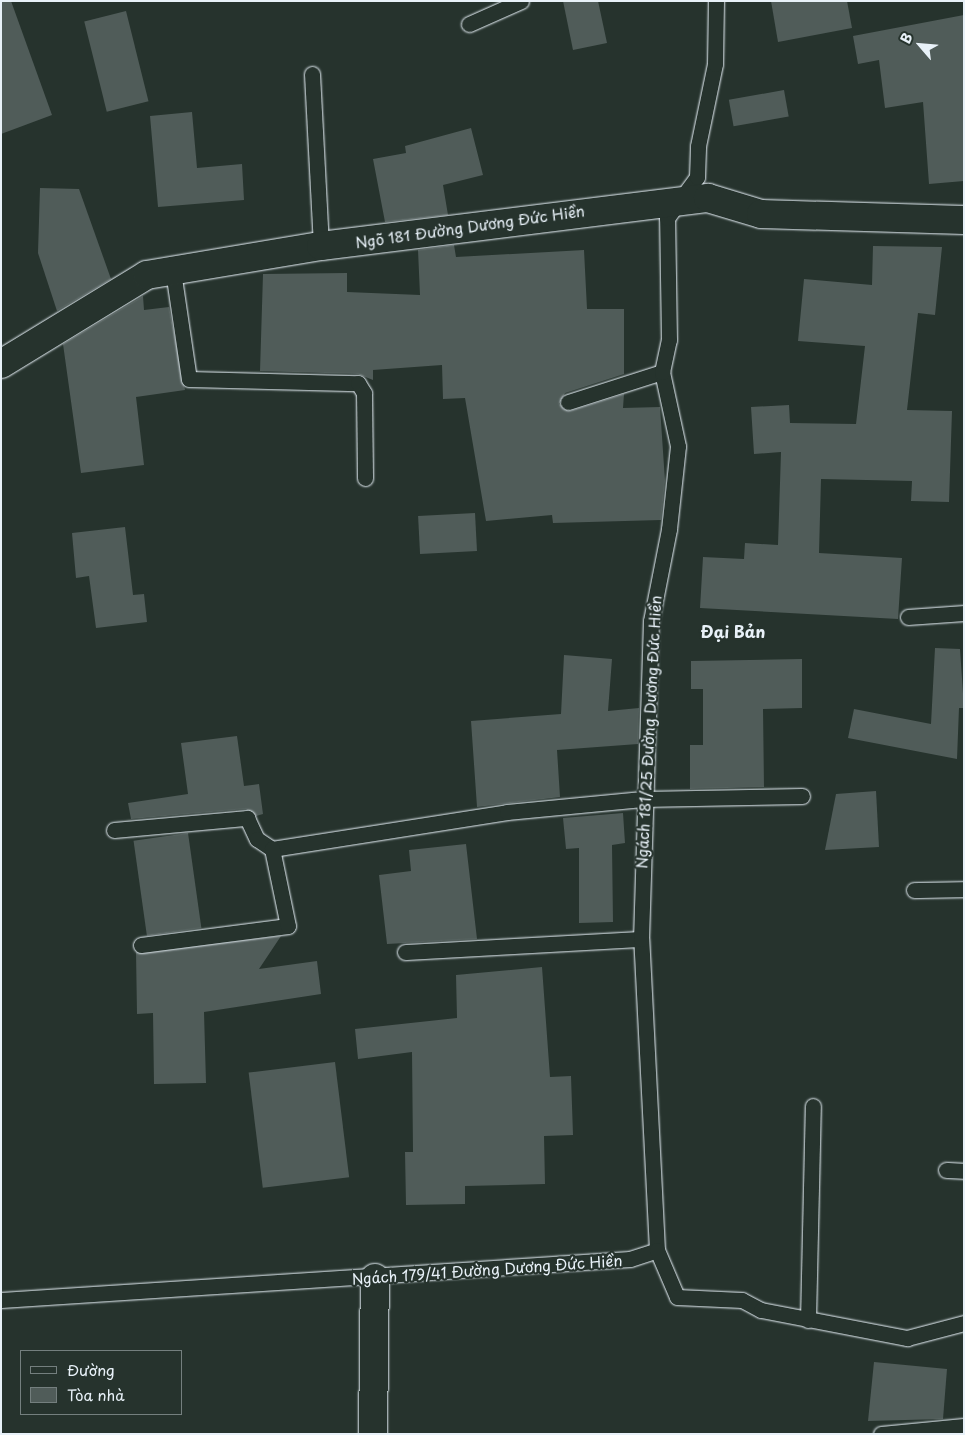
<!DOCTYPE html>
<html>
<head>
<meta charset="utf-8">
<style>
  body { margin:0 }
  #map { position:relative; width:965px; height:1435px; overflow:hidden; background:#26332d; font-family:"Playpen Sans",sans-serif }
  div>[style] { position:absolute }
  .building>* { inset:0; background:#505c59; transform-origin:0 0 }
  .roads { filter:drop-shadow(0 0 1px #e8f1f8) drop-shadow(0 0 1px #e8f1f8) }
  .lane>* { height:15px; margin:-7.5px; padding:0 7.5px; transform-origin:7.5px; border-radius:7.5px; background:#26332d }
  .street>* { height:28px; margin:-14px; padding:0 14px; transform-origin:14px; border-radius:14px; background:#26332d }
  span { translate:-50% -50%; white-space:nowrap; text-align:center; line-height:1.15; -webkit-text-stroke:4.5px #26332d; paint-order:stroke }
  .street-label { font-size:15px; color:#e8f1f8 }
  .neighbourhood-label { font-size:16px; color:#e8f1f8; font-weight:700 }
  .frame { position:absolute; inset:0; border:2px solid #e8f1f8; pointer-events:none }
  .legend { position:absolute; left:20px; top:1350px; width:162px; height:65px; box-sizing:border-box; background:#26332d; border:1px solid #747f7e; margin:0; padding:6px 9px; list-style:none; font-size:15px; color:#e8f1f8 }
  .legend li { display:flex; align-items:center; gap:10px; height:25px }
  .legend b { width:25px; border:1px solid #747f7e }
  .north { position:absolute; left:895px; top:20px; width:50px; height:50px; -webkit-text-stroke:4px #26332d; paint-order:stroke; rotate:297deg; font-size:14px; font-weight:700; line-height:20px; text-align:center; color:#e8f1f8 }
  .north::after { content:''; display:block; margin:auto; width:18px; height:22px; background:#e8f1f8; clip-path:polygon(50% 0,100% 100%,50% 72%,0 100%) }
</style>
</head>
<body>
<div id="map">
  <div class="building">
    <div style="clip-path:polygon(1px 1px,11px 1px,52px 115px,1px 134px)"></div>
    <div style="clip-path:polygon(563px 1px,598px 1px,607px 43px,573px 50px)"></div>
    <div style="clip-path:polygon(771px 1px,847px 1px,852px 28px,778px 42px)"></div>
    <div style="left:126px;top:11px;width:93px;height:43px;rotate:76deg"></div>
    <div style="clip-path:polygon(964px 15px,964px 181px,929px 184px,923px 102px,885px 108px,879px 60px,858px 64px,853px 36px)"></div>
    <div style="left:784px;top:90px;width:27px;height:56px;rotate:80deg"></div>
    <div style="clip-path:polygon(192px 112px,197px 168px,242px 164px,244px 200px,158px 207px,150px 116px)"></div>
    <div style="clip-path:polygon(471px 128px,483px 175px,443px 185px,448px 215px,385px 222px,373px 159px,406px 153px,405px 146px)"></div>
    <div style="clip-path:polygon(40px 188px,79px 189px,111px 279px,57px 311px,38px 253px)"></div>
    <div style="clip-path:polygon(454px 245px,456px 257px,584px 250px,587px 309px,624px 309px,624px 374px,565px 393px,559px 404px,570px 411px,624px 394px,623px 408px,660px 407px,665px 481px,661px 520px,553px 523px,552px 515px,486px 521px,465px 398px,443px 399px,442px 365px,373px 370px,373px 380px,358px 374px,260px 371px,263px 274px,347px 273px,347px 292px,420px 295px,418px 250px)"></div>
    <div style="clip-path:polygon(873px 246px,942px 247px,935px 315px,918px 313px,907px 410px,952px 411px,949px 502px,911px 501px,912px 481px,821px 479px,819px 553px,902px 558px,898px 619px,700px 608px,703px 557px,744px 559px,745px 543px,778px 545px,781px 452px,754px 454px,751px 407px,789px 405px,790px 423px,856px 424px,865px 346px,798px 341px,804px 279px,872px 285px)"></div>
    <div style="clip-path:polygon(143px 296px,144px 310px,169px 307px,185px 390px,136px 397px,144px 465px,81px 473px,63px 344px)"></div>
    <div style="left:475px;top:513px;width:38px;height:57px;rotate:87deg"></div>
    <div style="clip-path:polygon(125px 527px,133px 595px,144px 594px,147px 622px,96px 628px,89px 576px,76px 578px,72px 533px)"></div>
    <div style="clip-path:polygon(935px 648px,960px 649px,964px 708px,959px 708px,957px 759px,848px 738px,854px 709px,931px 724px)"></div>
    <div style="clip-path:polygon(564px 655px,612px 659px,608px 711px,639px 708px,638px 744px,557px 750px,560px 797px,477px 807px,471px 721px,561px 714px)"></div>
    <div style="clip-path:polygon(802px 659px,802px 708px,763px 709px,764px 787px,690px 789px,690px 745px,703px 745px,703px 689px,691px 689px,691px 661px)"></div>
    <div style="clip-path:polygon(237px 736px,244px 786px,259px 784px,263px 814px,256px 816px,246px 809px,131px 819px,128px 803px,188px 794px,181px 743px)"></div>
    <div style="clip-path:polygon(876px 791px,879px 847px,825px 850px,836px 794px)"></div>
    <div style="clip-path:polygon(623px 813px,625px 843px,612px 845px,613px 922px,579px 923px,579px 848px,566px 849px,563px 818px)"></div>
    <div style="left:188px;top:833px;width:96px;height:55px;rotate:82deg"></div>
    <div style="clip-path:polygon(466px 844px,477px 939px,387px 944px,379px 875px,411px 871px,409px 850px)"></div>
    <div style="clip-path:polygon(281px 936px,259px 969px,317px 961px,321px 994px,204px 1012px,206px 1083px,154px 1084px,153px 1013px,137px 1014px,136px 952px)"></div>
    <div style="clip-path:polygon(542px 967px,550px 1077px,571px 1076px,573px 1135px,544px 1136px,545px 1184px,465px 1186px,465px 1204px,406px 1205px,405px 1152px,413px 1152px,412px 1052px,358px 1059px,355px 1029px,457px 1018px,456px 975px)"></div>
    <div style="left:335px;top:1062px;width:116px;height:87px;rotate:83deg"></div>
    <div style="clip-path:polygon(874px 1362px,947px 1369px,943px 1419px,868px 1421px)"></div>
  </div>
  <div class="roads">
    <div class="lane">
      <div style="left:469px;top:24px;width:57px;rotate:-23.9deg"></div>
      <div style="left:312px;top:74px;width:172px;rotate:87deg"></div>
      <div style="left:173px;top:271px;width:109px;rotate:81.6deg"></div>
      <div style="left:189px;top:379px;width:169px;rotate:1.4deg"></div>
      <div style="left:358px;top:383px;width:12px;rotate:59deg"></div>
      <div style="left:364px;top:393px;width:85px;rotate:89.3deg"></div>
      <div style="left:568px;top:402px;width:99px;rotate:-17.7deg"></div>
      <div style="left:908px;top:617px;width:56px;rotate:-4.1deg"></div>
      <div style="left:114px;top:830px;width:134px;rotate:-5.2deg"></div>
      <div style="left:247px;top:818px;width:23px;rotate:65deg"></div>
      <div style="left:257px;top:839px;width:18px;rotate:34deg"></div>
      <div style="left:272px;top:849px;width:238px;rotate:-8.9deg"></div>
      <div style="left:507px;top:812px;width:136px;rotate:-5.5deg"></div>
      <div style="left:642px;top:799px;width:160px;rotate:-1.1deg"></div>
      <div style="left:914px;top:890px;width:50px;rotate:-1.1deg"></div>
      <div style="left:141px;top:945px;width:148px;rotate:-7.4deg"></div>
      <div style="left:288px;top:926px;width:79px;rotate:-101.7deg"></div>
      <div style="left:405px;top:952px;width:236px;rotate:-3.2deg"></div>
      <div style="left:946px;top:1170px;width:18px;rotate:3deg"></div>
      <div style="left:657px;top:1250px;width:311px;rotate:-92.9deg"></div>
      <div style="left:641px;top:939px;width:318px;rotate:-88.2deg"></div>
      <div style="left:651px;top:621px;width:94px;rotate:-78.9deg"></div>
      <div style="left:669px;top:529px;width:83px;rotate:-83.8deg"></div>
      <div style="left:678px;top:446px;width:76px;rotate:-102.2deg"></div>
      <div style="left:662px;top:372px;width:33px;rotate:-78deg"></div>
      <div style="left:669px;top:340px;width:122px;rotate:-90.9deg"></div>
      <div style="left:667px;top:218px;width:51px;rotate:-53.8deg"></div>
      <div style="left:697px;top:177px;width:31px;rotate:-88deg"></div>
      <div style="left:698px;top:146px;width:84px;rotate:-78.3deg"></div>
      <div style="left:715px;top:64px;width:63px;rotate:-89.1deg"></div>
      <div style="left:1px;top:1300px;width:630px;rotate:-3.73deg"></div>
      <div style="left:630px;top:1259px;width:28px;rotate:-18deg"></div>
      <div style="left:657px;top:1250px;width:51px;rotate:66.9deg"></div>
      <div style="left:677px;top:1297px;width:65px;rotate:2.6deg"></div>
      <div style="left:742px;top:1300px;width:21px;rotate:28deg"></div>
      <div style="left:761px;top:1310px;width:149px;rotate:10.9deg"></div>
      <div style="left:907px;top:1338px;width:59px;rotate:-14.7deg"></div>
      <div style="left:808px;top:1320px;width:214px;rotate:-88.7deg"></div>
      <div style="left:881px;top:1434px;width:83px;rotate:-5.5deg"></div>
    </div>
    <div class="street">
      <div style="left:1px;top:364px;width:171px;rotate:-31.4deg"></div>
      <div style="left:147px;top:275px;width:176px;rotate:-9.5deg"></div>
      <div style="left:321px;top:246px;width:390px;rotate:-7.1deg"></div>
      <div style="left:708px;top:198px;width:55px;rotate:16.8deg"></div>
      <div style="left:761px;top:214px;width:203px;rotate:1.7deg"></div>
      <div style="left:373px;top:1434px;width:156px;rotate:-89.3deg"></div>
    </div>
  </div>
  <div class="street-label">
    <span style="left:470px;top:226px;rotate:-8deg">Ngõ 181 Đường Dương Đức Hiền</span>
    <span style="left:648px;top:732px;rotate:-87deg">Ngách 181/25 Đường Dương Đức Hiền</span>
    <span style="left:487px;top:1269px;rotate:-4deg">Ngách 179/41 Đường Dương Đức Hiền</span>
  </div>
  <div class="neighbourhood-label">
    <span style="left:733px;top:631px">Đại Bản</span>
  </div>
  <div class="frame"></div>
  <ul class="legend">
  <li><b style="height:6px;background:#26332d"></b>Đường</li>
  <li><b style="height:14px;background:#505c59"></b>Tòa nhà</li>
  </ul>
  <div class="north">B</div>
</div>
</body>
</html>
